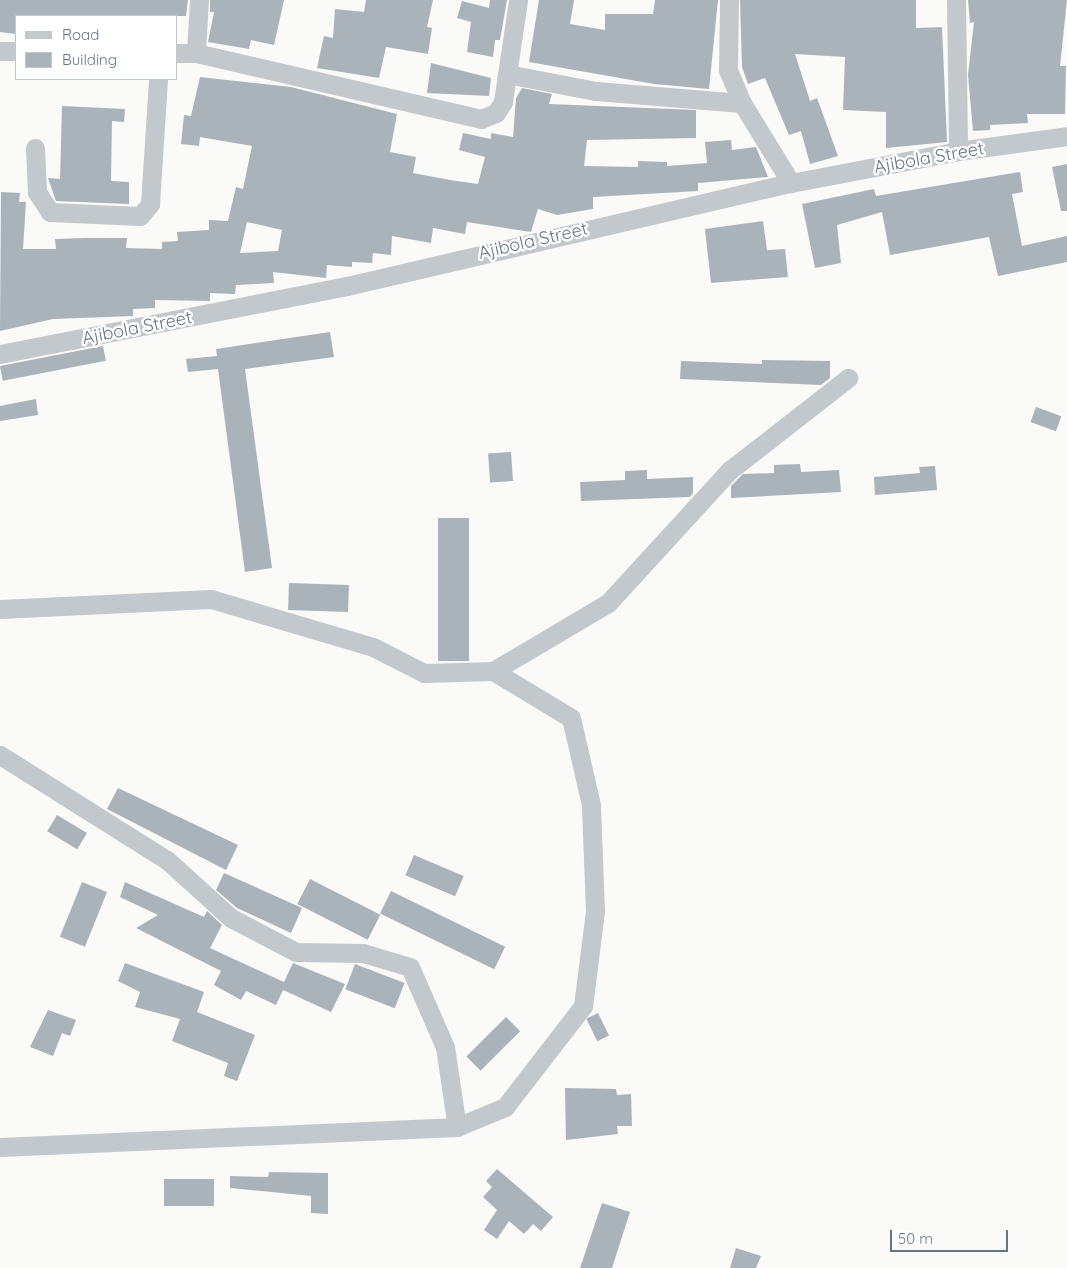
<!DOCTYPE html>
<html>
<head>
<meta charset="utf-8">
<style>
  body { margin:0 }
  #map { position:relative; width:1067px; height:1268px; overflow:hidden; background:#fafaf8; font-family:Quicksand,sans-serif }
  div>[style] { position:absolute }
  .building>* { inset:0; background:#aab3b9; transform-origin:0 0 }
  .minor>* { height:19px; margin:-9.5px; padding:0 9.5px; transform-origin:9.5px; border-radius:9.5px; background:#c3c8cc }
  span { translate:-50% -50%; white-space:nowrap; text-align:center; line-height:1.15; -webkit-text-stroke:5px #fff; paint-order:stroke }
  .street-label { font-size:18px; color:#657683 }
  .legend { position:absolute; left:15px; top:15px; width:162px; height:65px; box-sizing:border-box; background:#fff; border:1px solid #c1c8cd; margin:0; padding:6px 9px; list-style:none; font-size:15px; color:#657683 }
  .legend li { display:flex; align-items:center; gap:10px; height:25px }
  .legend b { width:25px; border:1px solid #c1c8cd }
  .scale { position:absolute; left:890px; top:1230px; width:118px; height:22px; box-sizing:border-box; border:2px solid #657683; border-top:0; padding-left:6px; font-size:15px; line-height:18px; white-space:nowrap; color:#657683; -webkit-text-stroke:4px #fff; paint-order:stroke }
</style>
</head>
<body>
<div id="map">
  <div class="building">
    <div style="clip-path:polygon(0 0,188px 0,186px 16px,16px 16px,16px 34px,0 32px)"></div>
    <div style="clip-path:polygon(210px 0,284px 0,274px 45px,251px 40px,249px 49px,208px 42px,214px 12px,210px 12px)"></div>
    <div style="clip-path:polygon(366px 0,433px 0,427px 27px,432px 28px,428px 54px,386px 47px,379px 78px,317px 68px,324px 36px,333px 38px,335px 9px,364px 12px)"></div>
    <div style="clip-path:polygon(490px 0,507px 0,500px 40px,495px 40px,493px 57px,467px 52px,471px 22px,457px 18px,462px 1px,489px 8px)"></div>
    <div style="clip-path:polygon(539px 0,574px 0,570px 24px,605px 30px,605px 14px,653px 14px,655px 0,718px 0,709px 89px,654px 84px,529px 62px)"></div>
    <div style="clip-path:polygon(740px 0,916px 0,916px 28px,942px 27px,947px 142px,886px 148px,886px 112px,843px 110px,845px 57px,795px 54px,810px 101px,817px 98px,838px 156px,810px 164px,801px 131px,789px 135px,765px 78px,748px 84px,742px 67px)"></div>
    <div style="clip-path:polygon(968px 0,1067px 0,1060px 66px,1066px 66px,1065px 114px,1027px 114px,1028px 123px,990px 125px,990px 130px,973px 131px,968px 75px,974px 22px,970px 23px)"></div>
    <div style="clip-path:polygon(431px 63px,491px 78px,489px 96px,427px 93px)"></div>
    <div style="clip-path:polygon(evenodd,200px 77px,291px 87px,397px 114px,390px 152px,416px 157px,413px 173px,450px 180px,478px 184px,485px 157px,459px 150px,463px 133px,491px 139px,491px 133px,513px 137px,516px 98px,522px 88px,552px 94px,549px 104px,696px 110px,696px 138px,587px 140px,584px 166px,638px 167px,638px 161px,667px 162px,667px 166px,707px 163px,705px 142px,731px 140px,732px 150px,756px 147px,768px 177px,698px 183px,698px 191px,593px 197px,593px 209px,557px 215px,538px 209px,531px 232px,467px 222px,465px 234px,433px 228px,431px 243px,392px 236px,391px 255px,373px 253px,372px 263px,352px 262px,352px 267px,327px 265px,326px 278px,273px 272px,274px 283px,236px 285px,235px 294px,210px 293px,210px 301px,155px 300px,155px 308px,133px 309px,133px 316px,53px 319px,0 331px,1px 192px,20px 193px,19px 202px,26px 202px,23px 249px,56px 249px,55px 239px,85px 238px,127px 238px,126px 248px,162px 249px,162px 242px,178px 241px,177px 232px,209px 230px,209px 220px,228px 221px,236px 187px,243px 189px,252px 146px,200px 137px,199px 146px,181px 144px,184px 115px,191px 116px,200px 77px,247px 222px,282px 230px,278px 251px,240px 253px,247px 222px)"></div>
    <div style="clip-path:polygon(62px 106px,125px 109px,124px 122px,112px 121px,111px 181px,129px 182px,129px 204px,56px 201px,48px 178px,60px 179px)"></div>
    <div style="clip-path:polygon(1067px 164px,1067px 211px,1061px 211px,1052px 167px)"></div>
    <div style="clip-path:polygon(1020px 172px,1023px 192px,1012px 194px,1022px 246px,1067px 236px,1067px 262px,998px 276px,989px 237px,890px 255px,882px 212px,837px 225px,841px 263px,815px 268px,802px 204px,874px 189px,876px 196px)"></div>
    <div style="clip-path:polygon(763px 221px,767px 250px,785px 249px,788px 277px,711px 283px,705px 229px)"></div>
    <div style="clip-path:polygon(330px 332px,334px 357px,245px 369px,272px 568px,245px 572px,218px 369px,188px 372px,186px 359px,217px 356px,216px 349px)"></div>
    <div style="left:103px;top:346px;width:15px;height:105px;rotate:79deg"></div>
    <div style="clip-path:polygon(762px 360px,830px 361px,830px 378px,821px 385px,680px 379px,681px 361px,762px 364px)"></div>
    <div style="clip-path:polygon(36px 399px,38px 415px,0 421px,0 406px)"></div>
    <div style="left:1036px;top:407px;width:27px;height:16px;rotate:20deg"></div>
    <div style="left:511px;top:452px;width:29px;height:23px;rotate:86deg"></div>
    <div style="clip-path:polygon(800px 464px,801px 472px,839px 470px,841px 492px,731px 498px,731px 486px,743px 474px,774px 473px,774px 465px)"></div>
    <div style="clip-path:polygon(935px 466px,937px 490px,875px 495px,874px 477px,920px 473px,919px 467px)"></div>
    <div style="clip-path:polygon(647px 470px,647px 479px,693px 477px,693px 493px,690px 497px,581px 501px,580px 482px,625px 480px,625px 471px)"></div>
    <div style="left:438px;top:518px;width:31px;height:143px"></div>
    <div style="left:289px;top:583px;width:60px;height:27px;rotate:2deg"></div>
    <div style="clip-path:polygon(118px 788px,238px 845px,226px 870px,107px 809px)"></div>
    <div style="left:57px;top:815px;width:35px;height:19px;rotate:31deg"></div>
    <div style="left:414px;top:855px;width:54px;height:22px;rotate:23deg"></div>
    <div style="clip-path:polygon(224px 873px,302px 908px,291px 933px,237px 908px,216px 890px)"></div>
    <div style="left:310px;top:879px;width:79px;height:28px;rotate:27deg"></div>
    <div style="left:82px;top:882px;width:27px;height:59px;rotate:22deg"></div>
    <div style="clip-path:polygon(125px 882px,204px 917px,207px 911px,222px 925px,210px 948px,284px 982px,293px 963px,345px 984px,331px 1012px,283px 990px,276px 1005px,246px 991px,241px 1000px,214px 985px,221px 971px,136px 928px,158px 915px,120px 897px)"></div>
    <div style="left:391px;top:891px;width:127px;height:25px;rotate:26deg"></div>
    <div style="clip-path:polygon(125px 963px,204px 992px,197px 1012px,255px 1035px,237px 1081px,224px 1076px,228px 1063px,172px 1041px,180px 1019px,135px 1007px,140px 992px,118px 981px)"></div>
    <div style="left:355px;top:964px;width:53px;height:27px;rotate:21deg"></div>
    <div style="clip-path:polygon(48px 1010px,76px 1020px,70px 1036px,62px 1033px,53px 1056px,30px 1047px)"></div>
    <div style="left:598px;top:1013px;width:25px;height:13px;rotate:64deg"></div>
    <div style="left:506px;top:1017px;width:20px;height:56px;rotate:45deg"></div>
    <div style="clip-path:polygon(565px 1088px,616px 1089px,617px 1095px,631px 1094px,632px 1126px,617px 1126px,618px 1134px,566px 1140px)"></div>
    <div style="clip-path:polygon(497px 1169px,553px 1217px,541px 1231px,533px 1224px,524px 1234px,509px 1221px,497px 1239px,484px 1230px,497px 1210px,483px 1197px,492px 1187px,486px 1181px)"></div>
    <div style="clip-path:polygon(269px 1172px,328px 1173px,328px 1214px,311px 1213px,311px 1196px,230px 1188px,230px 1176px,268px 1177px)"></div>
    <div style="left:164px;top:1179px;width:50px;height:27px"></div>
    <div style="clip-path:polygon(602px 1203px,630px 1212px,612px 1268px,580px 1268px)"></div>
    <div style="clip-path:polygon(736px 1248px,761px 1256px,756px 1268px,730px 1268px)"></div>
  </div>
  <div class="minor">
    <div style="left:729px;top:0;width:70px;rotate:90.8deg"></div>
    <div style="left:728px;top:70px;width:36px;rotate:67deg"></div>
    <div style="left:742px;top:103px;width:94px;rotate:58.5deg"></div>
    <div style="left:956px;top:0;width:151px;rotate:89.2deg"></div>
    <div style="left:0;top:51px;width:16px"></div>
    <div style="left:176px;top:53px;width:20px"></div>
    <div style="left:196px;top:53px;width:293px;rotate:13deg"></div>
    <div style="left:481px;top:119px;width:16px;rotate:-22deg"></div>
    <div style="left:496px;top:113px;width:13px;rotate:-58deg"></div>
    <div style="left:503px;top:102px;width:103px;rotate:-81.6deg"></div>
    <div style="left:196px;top:53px;width:53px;rotate:-86.8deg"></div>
    <div style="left:507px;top:74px;width:91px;rotate:10.8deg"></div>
    <div style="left:596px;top:91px;width:146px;rotate:4.7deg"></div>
    <div style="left:35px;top:148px;width:44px;rotate:87.4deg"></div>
    <div style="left:37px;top:192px;width:24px;rotate:57deg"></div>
    <div style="left:50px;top:212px;width:90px;rotate:2.5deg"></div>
    <div style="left:140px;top:216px;width:16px;rotate:-50deg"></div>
    <div style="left:150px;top:204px;width:125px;rotate:-86.3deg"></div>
    <div style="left:0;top:354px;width:354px;rotate:-11.1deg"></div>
    <div style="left:347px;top:286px;width:456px;rotate:-13.1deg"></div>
    <div style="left:791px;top:183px;width:170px;rotate:-10.8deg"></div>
    <div style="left:958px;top:151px;width:110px;rotate:-7.8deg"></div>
    <div style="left:0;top:609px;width:211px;rotate:-2.7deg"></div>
    <div style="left:211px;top:599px;width:169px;rotate:16.5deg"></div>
    <div style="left:373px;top:647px;width:57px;rotate:27deg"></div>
    <div style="left:424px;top:673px;width:69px;rotate:-1.7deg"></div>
    <div style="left:493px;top:671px;width:134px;rotate:-30.6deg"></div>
    <div style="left:608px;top:603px;width:180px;rotate:-47.5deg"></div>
    <div style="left:730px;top:470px;width:150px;rotate:-37.9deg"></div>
    <div style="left:0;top:755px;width:197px;rotate:32.2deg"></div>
    <div style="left:167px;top:860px;width:86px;rotate:42.2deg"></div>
    <div style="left:231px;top:918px;width:73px;rotate:27.6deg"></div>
    <div style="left:296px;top:952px;width:67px;rotate:0.9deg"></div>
    <div style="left:363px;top:953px;width:49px;rotate:16.6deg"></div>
    <div style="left:410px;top:967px;width:87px;rotate:66.4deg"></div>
    <div style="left:445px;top:1047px;width:81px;rotate:81.5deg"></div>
    <div style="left:457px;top:1127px;width:457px;rotate:177.5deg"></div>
    <div style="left:457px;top:1127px;width:52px;rotate:-22.6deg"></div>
    <div style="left:505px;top:1107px;width:128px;rotate:-52.3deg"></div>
    <div style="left:583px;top:1006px;width:96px;rotate:-82.8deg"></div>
    <div style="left:595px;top:911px;width:106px;rotate:-92.2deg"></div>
    <div style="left:591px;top:805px;width:89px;rotate:-102.9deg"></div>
    <div style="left:571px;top:718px;width:91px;rotate:-148.9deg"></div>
  </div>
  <div class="street-label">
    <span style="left:929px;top:158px;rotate:-10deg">Ajibola Street</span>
    <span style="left:533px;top:241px;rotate:-13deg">Ajibola Street</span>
    <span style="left:137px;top:328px;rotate:-11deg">Ajibola Street</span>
  </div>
  <ul class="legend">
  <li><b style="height:6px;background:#c3c8cc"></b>Road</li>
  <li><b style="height:14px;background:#aab3b9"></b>Building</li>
  </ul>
  <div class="scale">50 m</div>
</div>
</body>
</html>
